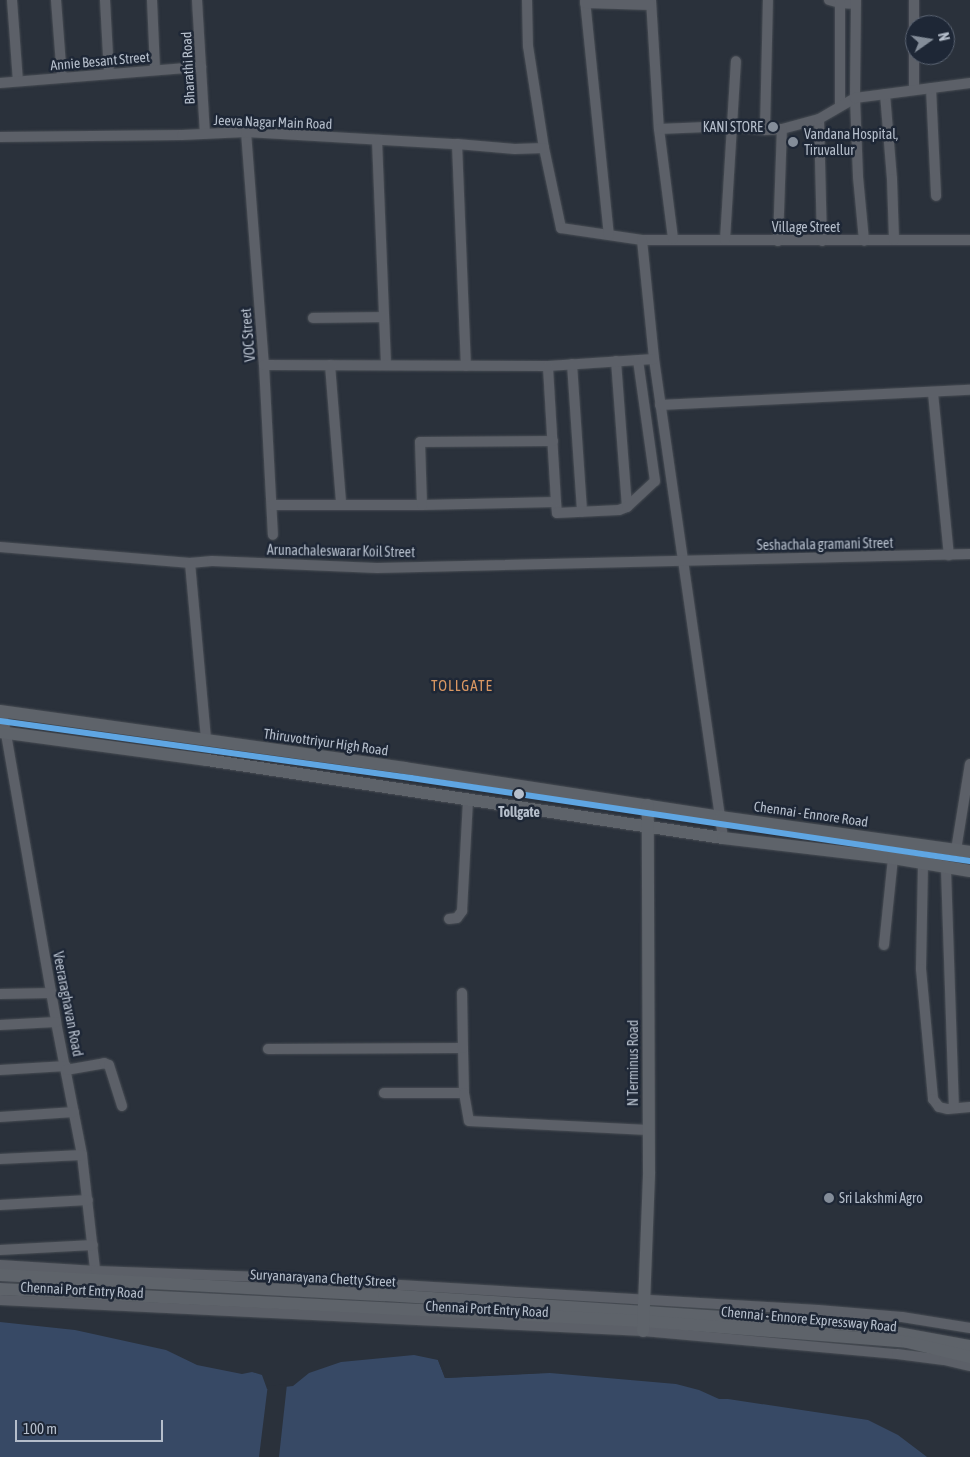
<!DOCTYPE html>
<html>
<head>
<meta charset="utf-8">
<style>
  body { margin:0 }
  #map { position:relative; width:970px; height:1457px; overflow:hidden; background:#2a313b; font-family:"Asap Condensed",sans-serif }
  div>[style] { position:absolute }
  .water>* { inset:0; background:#374965 }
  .pier>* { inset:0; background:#2a313b }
  .roads { filter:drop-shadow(0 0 1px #474c53) drop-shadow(0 0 1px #474c53) }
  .minor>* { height:10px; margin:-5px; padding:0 5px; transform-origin:5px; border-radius:5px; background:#5c6068 }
  .major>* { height:12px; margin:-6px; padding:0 6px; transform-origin:6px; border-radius:6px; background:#5e636a }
  .metro-1>* { height:6px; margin:-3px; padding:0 3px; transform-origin:3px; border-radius:3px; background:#5fa6e3 }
  .dots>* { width:14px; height:14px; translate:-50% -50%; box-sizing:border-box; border:2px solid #1e2736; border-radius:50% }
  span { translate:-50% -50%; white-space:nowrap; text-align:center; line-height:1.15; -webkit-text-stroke:5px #1e2736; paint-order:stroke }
  .street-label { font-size:14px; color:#b5becb }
  .poi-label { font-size:14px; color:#b5becb }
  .right { translate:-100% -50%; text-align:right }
  .left { translate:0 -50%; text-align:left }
  .stop-label { font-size:14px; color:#b5becb; font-weight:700 }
  .neighbourhood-label { font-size:15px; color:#d99762; letter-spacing:1px }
  .north { position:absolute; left:905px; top:15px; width:50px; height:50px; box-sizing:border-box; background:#1e2736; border:1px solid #5a6372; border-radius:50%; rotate:77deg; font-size:14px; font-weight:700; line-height:20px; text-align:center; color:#b5becb }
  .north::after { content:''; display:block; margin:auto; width:18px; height:22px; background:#848d99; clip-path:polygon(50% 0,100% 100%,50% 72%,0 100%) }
  .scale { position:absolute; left:15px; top:1420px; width:148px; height:22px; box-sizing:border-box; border:2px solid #b5becb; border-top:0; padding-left:6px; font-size:15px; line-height:18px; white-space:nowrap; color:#b5becb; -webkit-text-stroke:4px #1e2736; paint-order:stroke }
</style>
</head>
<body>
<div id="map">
  <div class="water">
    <div style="clip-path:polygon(0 1322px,75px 1330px,166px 1350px,197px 1365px,242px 1374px,252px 1372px,262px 1375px,267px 1389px,293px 1386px,309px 1373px,341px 1362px,414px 1355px,438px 1360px,445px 1378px,550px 1373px,676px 1384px,699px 1390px,719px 1399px,728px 1399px,868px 1420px,898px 1435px,927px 1457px,0 1457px)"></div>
  </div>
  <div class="pier">
    <div style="clip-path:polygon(439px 1358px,447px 1376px,542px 1371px,541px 1373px,445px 1378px,438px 1360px)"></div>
    <div style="clip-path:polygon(268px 1384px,268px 1386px,287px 1384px,279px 1457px,259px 1457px)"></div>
  </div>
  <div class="roads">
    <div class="minor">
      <div style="left:12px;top:0;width:81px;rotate:85.8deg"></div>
      <div style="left:56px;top:0;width:78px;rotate:85.6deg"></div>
      <div style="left:105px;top:0;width:74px;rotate:86.9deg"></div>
      <div style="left:152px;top:0;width:70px;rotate:87.5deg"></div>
      <div style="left:197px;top:0;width:134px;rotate:86.6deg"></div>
      <div style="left:527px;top:0;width:46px;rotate:88.8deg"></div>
      <div style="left:528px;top:46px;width:103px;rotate:81.1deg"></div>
      <div style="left:544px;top:148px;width:82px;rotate:78deg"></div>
      <div style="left:561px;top:228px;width:82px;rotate:8.4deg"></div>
      <div style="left:642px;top:240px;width:328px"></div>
      <div style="left:585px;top:0;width:236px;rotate:84.2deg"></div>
      <div style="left:651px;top:0;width:129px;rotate:86.5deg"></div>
      <div style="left:659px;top:129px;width:111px;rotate:82.7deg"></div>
      <div style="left:829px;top:0;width:11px;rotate:15deg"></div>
      <div style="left:840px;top:3px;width:16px;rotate:4deg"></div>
      <div style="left:856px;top:0;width:98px;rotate:90.6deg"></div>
      <div style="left:855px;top:98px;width:79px;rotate:87.8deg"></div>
      <div style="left:858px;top:177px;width:64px;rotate:84.6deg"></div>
      <div style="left:914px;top:0;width:90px;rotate:90deg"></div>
      <div style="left:585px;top:3px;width:65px;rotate:1.8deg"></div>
      <div style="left:840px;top:3px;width:102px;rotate:90deg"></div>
      <div style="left:0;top:83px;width:202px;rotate:-4.6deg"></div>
      <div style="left:931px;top:88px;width:108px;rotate:87.3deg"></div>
      <div style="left:885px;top:94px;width:85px;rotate:85.3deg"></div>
      <div style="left:892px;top:179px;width:61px;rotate:88.1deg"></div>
      <div style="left:819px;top:119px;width:122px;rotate:88.6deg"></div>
      <div style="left:659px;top:129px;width:72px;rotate:-2.4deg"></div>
      <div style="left:731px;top:126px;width:34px;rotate:7deg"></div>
      <div style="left:765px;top:130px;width:17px;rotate:-3deg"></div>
      <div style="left:782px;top:129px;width:38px;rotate:-15deg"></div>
      <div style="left:819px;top:119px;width:42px;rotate:-30.3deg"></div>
      <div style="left:855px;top:98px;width:116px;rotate:-7.4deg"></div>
      <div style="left:765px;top:130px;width:130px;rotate:-88.7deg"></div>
      <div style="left:246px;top:132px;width:234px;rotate:85.6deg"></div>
      <div style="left:264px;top:365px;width:170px;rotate:87deg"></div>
      <div style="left:0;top:137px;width:182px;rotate:-0.6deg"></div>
      <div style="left:182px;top:135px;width:64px;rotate:-2.7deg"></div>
      <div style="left:246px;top:132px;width:211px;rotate:3.3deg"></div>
      <div style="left:457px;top:144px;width:58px;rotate:4.9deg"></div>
      <div style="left:515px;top:149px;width:29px;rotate:-2deg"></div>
      <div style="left:377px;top:140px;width:224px;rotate:87.7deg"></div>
      <div style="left:457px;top:144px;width:222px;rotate:87.7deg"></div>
      <div style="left:642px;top:240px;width:120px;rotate:84.2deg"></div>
      <div style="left:654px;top:359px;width:484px;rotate:81.8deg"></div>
      <div style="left:725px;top:240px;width:179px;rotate:-86.5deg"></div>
      <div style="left:778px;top:241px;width:112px;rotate:-88deg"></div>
      <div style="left:313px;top:318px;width:71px;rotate:-0.8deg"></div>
      <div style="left:616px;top:361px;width:146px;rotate:85.7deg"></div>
      <div style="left:572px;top:364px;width:148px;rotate:86.1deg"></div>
      <div style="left:264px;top:365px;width:284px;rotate:0.2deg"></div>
      <div style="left:548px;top:366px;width:106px;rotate:-3.8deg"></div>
      <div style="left:330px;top:365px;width:138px;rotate:85.4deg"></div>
      <div style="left:933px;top:393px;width:163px;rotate:84.4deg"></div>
      <div style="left:660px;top:405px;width:310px;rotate:-2.8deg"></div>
      <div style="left:556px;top:502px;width:11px;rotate:85deg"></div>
      <div style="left:557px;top:513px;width:62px;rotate:-2.8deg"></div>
      <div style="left:619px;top:510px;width:9px;rotate:-21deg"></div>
      <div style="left:627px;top:507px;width:38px;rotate:-43deg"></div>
      <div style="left:655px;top:481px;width:122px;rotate:-98deg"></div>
      <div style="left:272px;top:505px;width:150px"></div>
      <div style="left:422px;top:505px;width:134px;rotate:-1.3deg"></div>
      <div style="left:556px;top:502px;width:136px;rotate:-93.4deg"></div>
      <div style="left:422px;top:505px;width:63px;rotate:-91.8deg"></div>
      <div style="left:420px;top:442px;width:133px;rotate:-0.4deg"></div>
      <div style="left:0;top:547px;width:191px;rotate:4.8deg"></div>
      <div style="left:190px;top:563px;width:22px;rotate:-5deg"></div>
      <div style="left:212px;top:561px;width:165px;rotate:2.4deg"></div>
      <div style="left:377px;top:568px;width:593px;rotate:-1.35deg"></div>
      <div style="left:190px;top:563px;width:178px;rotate:84.8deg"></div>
      <div style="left:2px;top:711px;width:316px;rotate:80.1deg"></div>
      <div style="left:56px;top:1022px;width:136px;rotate:78.9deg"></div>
      <div style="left:82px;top:1155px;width:124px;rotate:83.5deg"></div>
      <div style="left:956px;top:850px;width:87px;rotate:-80.8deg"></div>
      <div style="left:923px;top:864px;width:105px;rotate:91.1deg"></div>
      <div style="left:921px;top:969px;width:131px;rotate:84.7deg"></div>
      <div style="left:933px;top:1099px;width:10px;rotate:53deg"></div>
      <div style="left:939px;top:1107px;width:9px;rotate:13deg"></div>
      <div style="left:948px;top:1109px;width:22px;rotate:-5deg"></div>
      <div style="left:946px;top:869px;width:239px;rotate:88.1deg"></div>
      <div style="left:449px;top:919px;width:8px;rotate:-7deg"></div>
      <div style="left:457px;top:918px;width:9px;rotate:-54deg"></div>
      <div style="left:462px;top:911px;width:111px;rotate:-86.9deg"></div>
      <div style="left:884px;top:945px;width:87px;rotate:-84.1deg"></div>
      <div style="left:0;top:994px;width:52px;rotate:-1.1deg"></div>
      <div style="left:0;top:1025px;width:56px;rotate:-3.1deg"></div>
      <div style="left:463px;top:1048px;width:45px;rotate:88.7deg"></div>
      <div style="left:268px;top:1049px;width:195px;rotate:-0.3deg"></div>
      <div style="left:463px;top:1048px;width:55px;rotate:-91deg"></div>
      <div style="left:0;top:1070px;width:66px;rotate:-3.5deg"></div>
      <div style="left:66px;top:1070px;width:39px;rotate:-10deg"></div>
      <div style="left:104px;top:1063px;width:5px;rotate:22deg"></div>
      <div style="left:109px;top:1065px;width:43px;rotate:72.4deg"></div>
      <div style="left:384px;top:1093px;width:80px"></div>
      <div style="left:464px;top:1093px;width:28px;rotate:80deg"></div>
      <div style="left:469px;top:1121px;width:179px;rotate:2.9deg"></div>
      <div style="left:0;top:1117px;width:74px;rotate:-3.9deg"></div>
      <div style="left:0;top:1159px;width:82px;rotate:-2.8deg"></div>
      <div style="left:0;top:1205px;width:88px;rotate:-3.3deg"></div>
      <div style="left:0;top:1250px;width:93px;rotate:-3.1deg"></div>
      <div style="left:0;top:1265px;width:96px;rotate:3.6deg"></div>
      <div style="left:96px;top:1271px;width:187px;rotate:2.1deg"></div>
      <div style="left:283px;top:1278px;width:536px;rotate:3.42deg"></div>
      <div style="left:818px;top:1310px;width:84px;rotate:4.8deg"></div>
      <div style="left:902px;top:1317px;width:69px;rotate:9.2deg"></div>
      <div style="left:0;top:1300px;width:644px;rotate:2.76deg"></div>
      <div style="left:643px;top:1331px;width:255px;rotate:5.2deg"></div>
      <div style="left:897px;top:1354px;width:47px;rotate:7.3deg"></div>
      <div style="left:944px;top:1360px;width:27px;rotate:13deg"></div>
    </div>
    <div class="major">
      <div style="left:0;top:711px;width:409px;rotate:8deg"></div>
      <div style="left:405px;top:768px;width:320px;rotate:8.8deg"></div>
      <div style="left:721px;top:817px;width:251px;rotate:8deg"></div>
      <div style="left:0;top:732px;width:209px;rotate:7.7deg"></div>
      <div style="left:207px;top:760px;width:522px;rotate:8.6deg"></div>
      <div style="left:723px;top:838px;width:171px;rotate:6.7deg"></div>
      <div style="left:893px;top:858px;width:78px;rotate:9.6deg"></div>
      <div style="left:0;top:1275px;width:385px;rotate:3deg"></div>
      <div style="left:384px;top:1295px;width:471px;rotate:3.7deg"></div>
      <div style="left:854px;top:1325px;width:118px;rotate:10.3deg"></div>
      <div style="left:0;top:1289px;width:644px;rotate:2.85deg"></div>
      <div style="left:643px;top:1321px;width:265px;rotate:4.5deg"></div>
      <div style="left:907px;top:1342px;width:65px;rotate:13.4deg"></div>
      <div style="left:643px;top:1331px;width:159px;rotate:-87.8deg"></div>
      <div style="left:649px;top:1172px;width:367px;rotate:-90.2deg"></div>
    </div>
  </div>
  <div class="metro-1">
    <div style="left:0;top:721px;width:415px;rotate:7.9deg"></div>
    <div style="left:411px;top:778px;width:565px;rotate:8.45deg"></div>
  </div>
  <div class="dots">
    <div style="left:773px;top:127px;background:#848d99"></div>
    <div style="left:793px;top:142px;background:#848d99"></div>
    <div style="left:519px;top:794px;background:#b5becb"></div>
    <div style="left:829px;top:1198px;background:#848d99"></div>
  </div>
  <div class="street-label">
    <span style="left:100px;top:61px;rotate:-5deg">Annie Besant Street</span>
    <span style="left:188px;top:68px;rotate:-93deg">Bharathi Road</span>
    <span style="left:273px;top:122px;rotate:2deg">Jeeva Nagar Main Road</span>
    <span style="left:806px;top:227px">Village Street</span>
    <span style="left:248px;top:335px;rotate:-95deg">VOC Street</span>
    <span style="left:825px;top:544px;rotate:-1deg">Seshachala gramani Street</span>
    <span style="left:341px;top:551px;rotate:1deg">Arunachaleswarar Koil Street</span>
    <span style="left:326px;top:742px;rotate:8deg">Thiruvottriyur High Road</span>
    <span style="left:811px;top:814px;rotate:8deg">Chennai - Ennore Road</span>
    <span style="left:68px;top:1004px;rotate:79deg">Veeraraghavan Road</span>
    <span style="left:633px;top:1063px;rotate:-90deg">N Terminus Road</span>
    <span style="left:323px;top:1278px;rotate:3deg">Suryanarayana Chetty Street</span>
    <span style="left:82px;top:1290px;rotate:3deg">Chennai Port Entry Road</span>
    <span style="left:487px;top:1309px;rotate:3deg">Chennai Port Entry Road</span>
    <span style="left:809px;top:1319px;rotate:5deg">Chennai - Ennore Expressway Road</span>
  </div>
  <div class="poi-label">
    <span class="right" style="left:763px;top:127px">KANI STORE</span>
    <span class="left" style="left:804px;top:142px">Vandana Hospital,<br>Tiruvallur</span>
    <span class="left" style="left:839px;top:1198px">Sri Lakshmi Agro</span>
  </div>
  <div class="stop-label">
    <span style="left:519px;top:812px">Tollgate</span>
  </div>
  <div class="neighbourhood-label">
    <span style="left:462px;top:686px">TOLLGATE</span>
  </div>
  <div class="north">N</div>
  <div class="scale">100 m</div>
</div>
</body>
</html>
